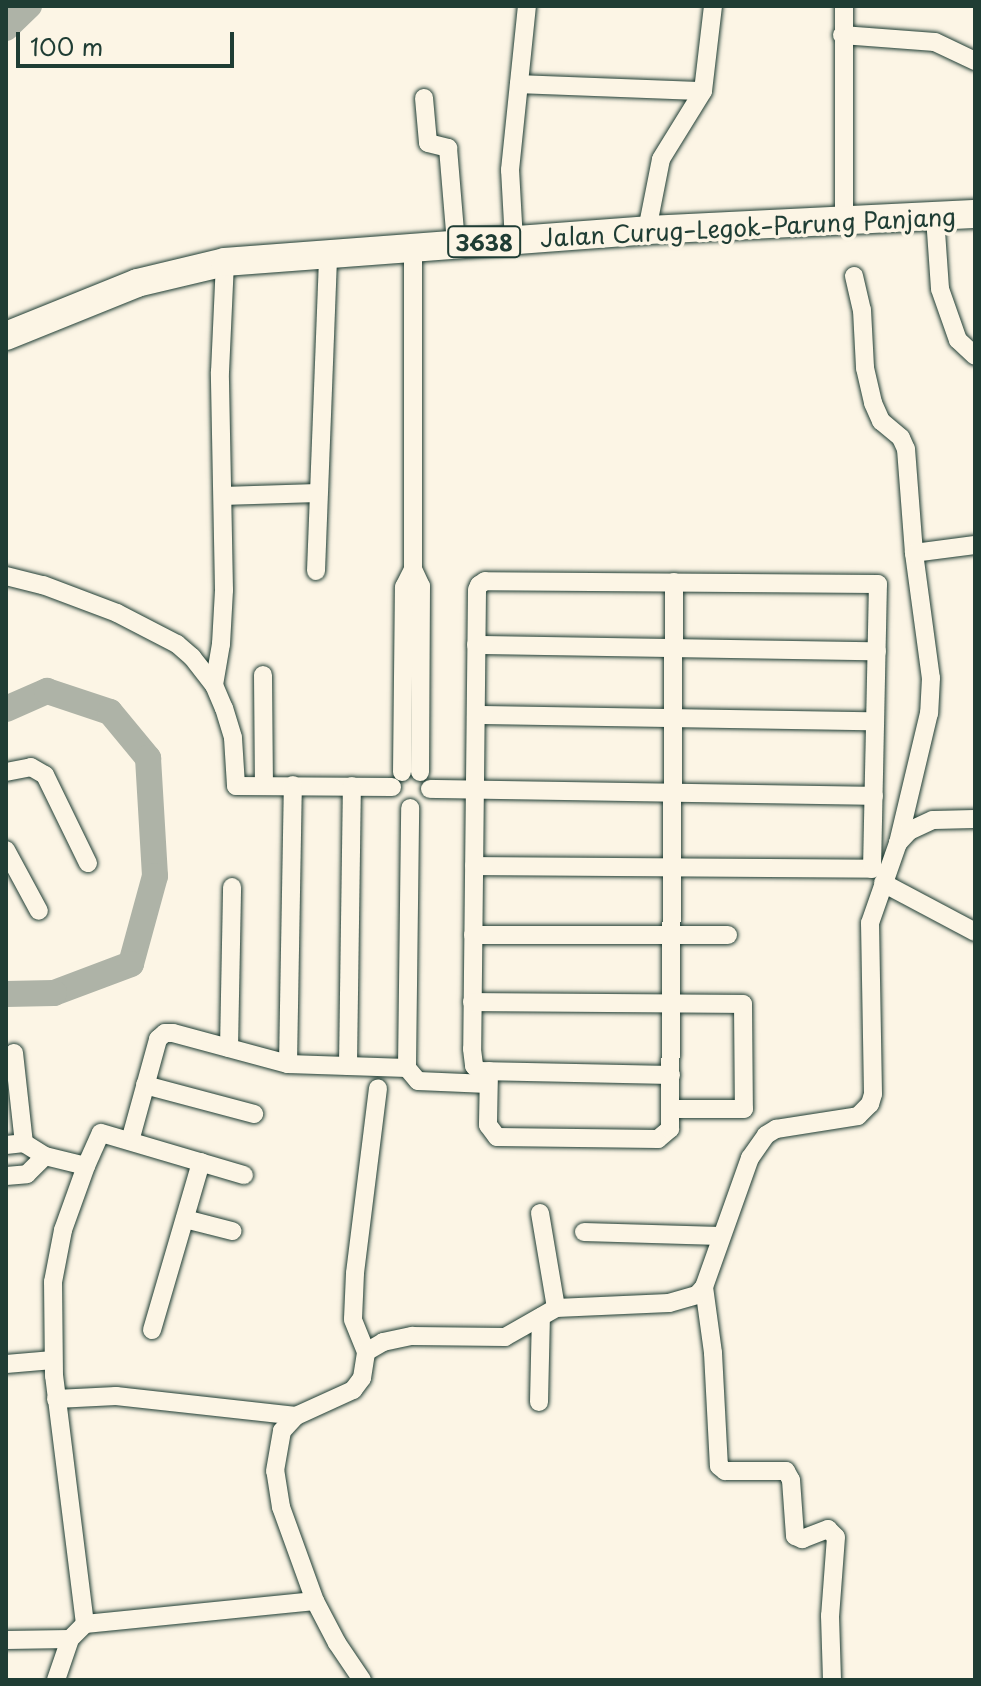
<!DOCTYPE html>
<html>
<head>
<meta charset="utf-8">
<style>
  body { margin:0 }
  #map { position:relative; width:981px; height:1686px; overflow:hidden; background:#fcf5e5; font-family:"Playpen Sans",sans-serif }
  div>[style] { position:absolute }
  .river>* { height:26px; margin:-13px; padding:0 13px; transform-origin:13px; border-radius:13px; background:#aeb3a7 }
  .roads { filter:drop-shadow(0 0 2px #1f3d34) drop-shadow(0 0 2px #1f3d34) }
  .street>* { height:18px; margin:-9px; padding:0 9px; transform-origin:9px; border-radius:9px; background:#fcf5e5 }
  .primary>* { height:28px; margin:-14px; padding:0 14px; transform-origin:14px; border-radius:14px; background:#fcf5e5 }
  span { translate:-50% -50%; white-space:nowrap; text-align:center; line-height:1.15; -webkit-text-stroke:7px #fcf5e5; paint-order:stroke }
  .shield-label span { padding:2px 6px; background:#fcf5e5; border:2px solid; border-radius:6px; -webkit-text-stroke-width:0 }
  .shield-label { font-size:22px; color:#1f3d34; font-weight:700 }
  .street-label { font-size:24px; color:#1f3d34 }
  .frame { position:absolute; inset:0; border:8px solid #1f3d34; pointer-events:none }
  .scale { position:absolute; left:16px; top:32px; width:218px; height:36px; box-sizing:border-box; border:4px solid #1f3d34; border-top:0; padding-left:10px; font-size:24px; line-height:28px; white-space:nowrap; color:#1f3d34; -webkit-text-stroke:6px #fcf5e5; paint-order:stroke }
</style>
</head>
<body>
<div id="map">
  <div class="river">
    <div style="left:6px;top:28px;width:32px;rotate:-44deg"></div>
    <div style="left:6px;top:709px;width:45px;rotate:-23.7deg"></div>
    <div style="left:47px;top:691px;width:66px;rotate:18.4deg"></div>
    <div style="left:110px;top:712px;width:60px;rotate:50.4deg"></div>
    <div style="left:148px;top:758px;width:118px;rotate:86.6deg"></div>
    <div style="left:155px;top:876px;width:91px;rotate:105.3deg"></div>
    <div style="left:131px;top:964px;width:82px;rotate:159.4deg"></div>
    <div style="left:54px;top:993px;width:48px;rotate:178.8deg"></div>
  </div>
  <div class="roads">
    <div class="street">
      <div style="left:844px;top:6px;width:215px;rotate:90deg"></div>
      <div style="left:842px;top:35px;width:93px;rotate:4.3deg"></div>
      <div style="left:935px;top:42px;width:44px;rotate:25.4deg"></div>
      <div style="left:519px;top:84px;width:184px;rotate:2.2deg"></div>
      <div style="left:424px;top:98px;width:45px;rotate:84.9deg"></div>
      <div style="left:428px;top:143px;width:21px;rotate:14deg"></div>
      <div style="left:448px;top:148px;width:96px;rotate:85.2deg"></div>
      <div style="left:935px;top:217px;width:72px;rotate:86deg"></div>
      <div style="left:940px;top:289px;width:54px;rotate:70.6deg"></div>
      <div style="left:958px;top:340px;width:23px;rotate:43deg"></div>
      <div style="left:647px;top:230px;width:72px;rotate:-78.8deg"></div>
      <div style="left:661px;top:159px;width:80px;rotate:-58.3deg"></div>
      <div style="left:703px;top:91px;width:86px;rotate:-83.3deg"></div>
      <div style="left:514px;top:241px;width:71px;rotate:-93.2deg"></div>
      <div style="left:510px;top:170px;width:165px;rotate:-84.1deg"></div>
      <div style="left:413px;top:249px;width:320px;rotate:90deg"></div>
      <div style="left:413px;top:569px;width:19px;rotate:65deg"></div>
      <div style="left:421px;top:586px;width:186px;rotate:90.3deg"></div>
      <div style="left:854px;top:276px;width:35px;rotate:77deg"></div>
      <div style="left:862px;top:310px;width:58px;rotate:87deg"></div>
      <div style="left:865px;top:368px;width:36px;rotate:77deg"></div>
      <div style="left:873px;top:403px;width:20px;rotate:66deg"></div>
      <div style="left:881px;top:421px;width:26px;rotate:40deg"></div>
      <div style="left:901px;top:438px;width:12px;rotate:66deg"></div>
      <div style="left:906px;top:449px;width:104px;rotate:85.6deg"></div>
      <div style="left:914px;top:553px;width:126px;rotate:82.3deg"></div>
      <div style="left:931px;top:678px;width:35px;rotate:93deg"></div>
      <div style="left:929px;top:713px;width:134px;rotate:103.4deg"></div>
      <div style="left:223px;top:496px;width:94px;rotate:-1.8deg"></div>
      <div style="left:914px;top:553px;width:62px;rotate:-7.5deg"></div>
      <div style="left:316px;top:571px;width:318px;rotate:-87.8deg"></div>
      <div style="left:6px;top:576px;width:38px;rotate:14deg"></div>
      <div style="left:43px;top:585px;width:79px;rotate:20.7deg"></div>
      <div style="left:117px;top:613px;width:68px;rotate:27.3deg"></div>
      <div style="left:177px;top:644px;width:20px;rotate:41deg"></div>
      <div style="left:192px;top:657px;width:36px;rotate:52deg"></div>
      <div style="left:214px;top:685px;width:25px;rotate:67deg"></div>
      <div style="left:224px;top:708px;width:31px;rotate:73deg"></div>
      <div style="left:233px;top:738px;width:48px;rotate:86.4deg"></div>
      <div style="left:236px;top:786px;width:156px;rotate:0.4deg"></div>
      <div style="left:476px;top:645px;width:401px;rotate:0.9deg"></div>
      <div style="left:263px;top:675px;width:109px;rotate:89.5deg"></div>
      <div style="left:214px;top:685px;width:42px;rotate:-80.3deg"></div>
      <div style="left:221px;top:644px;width:54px;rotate:-86.8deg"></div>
      <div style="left:224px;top:590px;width:218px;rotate:-91.1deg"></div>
      <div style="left:220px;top:372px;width:110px;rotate:-87.4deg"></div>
      <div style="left:476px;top:715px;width:399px;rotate:0.9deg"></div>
      <div style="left:6px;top:772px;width:25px;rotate:-11deg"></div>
      <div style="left:31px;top:767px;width:16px;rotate:30deg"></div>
      <div style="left:45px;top:775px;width:98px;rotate:64deg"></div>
      <div style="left:402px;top:772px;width:185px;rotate:-89.4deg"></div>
      <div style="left:404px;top:587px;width:20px;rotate:-63deg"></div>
      <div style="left:430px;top:789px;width:444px;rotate:0.9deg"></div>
      <div style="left:6px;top:850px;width:69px;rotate:61.6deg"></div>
      <div style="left:474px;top:866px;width:398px;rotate:0.4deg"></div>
      <div style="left:872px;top:869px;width:285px;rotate:-88.8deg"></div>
      <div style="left:878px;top:584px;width:393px;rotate:-179.6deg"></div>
      <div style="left:485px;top:581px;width:7px;rotate:146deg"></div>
      <div style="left:479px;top:585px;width:5px;rotate:112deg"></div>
      <div style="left:477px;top:590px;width:459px;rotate:90.6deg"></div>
      <div style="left:472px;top:1049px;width:17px;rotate:83deg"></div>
      <div style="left:474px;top:1066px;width:7px;rotate:45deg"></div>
      <div style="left:479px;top:1071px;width:192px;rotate:1.2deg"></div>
      <div style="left:883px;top:883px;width:104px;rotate:28deg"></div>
      <div style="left:473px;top:935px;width:255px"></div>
      <div style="left:472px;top:1002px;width:271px;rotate:0.4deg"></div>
      <div style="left:743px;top:1004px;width:105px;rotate:89.5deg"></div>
      <div style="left:744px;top:1109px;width:74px;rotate:180deg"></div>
      <div style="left:229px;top:1048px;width:161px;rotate:-88.9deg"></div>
      <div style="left:14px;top:1053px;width:91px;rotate:83.7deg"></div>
      <div style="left:288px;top:1064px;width:279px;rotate:-89deg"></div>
      <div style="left:348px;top:1066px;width:280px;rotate:-89.2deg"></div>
      <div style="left:407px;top:1068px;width:260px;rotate:-89.3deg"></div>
      <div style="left:489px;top:1071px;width:54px;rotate:91.1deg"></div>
      <div style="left:488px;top:1125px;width:15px;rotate:53deg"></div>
      <div style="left:497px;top:1137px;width:161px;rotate:0.7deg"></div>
      <div style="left:658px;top:1139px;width:16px;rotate:-40deg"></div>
      <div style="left:670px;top:1129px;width:547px;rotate:-89.58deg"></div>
      <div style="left:145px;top:1085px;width:113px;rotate:14.9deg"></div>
      <div style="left:130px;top:1141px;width:106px;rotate:-74.6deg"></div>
      <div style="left:158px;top:1039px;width:9px;rotate:-41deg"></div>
      <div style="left:165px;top:1033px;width:8px"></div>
      <div style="left:173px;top:1033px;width:119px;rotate:15.1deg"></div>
      <div style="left:288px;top:1064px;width:119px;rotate:1.9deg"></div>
      <div style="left:407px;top:1068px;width:17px;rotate:50deg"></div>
      <div style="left:418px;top:1081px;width:70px;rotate:2.5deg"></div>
      <div style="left:6px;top:1145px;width:18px;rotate:-6deg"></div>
      <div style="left:24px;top:1143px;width:25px;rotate:32deg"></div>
      <div style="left:45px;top:1156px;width:42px;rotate:13.7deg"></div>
      <div style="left:6px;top:1176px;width:21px;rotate:-5deg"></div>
      <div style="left:27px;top:1174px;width:25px;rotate:-45deg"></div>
      <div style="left:540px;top:1213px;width:96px;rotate:80.4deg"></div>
      <div style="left:185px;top:1219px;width:49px;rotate:14.3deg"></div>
      <div style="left:584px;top:1232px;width:136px;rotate:1.7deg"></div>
      <div style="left:704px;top:1287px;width:67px;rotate:82.2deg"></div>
      <div style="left:713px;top:1353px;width:113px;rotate:87deg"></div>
      <div style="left:719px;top:1466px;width:8px;rotate:40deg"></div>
      <div style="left:725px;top:1471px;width:61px"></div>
      <div style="left:786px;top:1471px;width:10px;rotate:61deg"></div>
      <div style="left:791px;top:1480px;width:56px;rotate:85.9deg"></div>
      <div style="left:795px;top:1536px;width:8px;rotate:23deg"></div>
      <div style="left:802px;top:1539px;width:28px;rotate:-21deg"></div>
      <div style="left:828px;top:1529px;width:11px;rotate:45deg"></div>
      <div style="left:836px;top:1537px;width:79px;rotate:94.3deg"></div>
      <div style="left:830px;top:1616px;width:64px;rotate:88.2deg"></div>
      <div style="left:152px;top:1330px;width:175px;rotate:-73.7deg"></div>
      <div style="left:366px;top:1352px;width:35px;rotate:-112deg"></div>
      <div style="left:353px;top:1319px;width:46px;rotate:-87.5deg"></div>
      <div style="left:355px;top:1273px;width:186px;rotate:-82.9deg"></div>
      <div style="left:6px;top:1364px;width:47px;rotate:-4.9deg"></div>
      <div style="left:56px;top:1399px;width:60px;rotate:-2.9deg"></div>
      <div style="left:116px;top:1396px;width:181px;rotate:6.3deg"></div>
      <div style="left:539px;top:1402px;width:85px;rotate:-88.7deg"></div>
      <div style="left:85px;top:1624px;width:231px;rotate:-5.7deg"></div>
      <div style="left:6px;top:1640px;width:64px;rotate:-0.9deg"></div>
      <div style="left:56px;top:1680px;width:43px;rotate:-71.1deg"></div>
      <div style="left:70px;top:1639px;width:21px;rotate:-45deg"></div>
      <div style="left:85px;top:1624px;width:250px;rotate:-97.1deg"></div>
      <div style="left:54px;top:1376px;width:94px;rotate:-90.6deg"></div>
      <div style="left:53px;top:1282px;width:53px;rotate:-79.1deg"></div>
      <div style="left:63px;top:1230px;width:68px;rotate:-70.2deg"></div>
      <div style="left:86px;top:1166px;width:36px;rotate:-66deg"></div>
      <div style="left:101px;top:1133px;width:149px;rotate:16.4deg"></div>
      <div style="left:362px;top:1680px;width:45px;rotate:-124deg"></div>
      <div style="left:337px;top:1643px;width:47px;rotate:-117.6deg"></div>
      <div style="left:315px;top:1601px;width:100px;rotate:-109.9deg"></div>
      <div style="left:281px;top:1507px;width:36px;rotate:-99deg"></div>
      <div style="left:275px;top:1471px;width:41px;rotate:-80.1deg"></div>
      <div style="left:282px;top:1431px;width:21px;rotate:-47deg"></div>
      <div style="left:296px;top:1416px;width:63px;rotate:-24.5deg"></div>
      <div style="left:353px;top:1390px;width:15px;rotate:-53deg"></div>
      <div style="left:362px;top:1378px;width:26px;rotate:-81deg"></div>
      <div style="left:366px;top:1352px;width:20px;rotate:-30deg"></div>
      <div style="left:383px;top:1342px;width:30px;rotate:-12deg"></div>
      <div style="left:412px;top:1336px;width:93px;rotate:0.6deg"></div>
      <div style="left:505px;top:1337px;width:59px;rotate:-29.6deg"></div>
      <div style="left:556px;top:1308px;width:113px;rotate:-2.5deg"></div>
      <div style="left:669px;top:1303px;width:29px;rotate:-16deg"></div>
      <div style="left:697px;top:1295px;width:11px;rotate:-49deg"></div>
      <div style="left:704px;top:1287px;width:137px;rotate:-70.4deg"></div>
      <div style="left:750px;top:1158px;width:28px;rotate:-55deg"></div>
      <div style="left:766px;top:1135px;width:12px;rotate:-31deg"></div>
      <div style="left:776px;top:1129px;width:83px;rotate:-9deg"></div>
      <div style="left:858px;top:1116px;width:17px;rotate:-45deg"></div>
      <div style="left:870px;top:1104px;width:10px;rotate:-73deg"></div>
      <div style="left:873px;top:1094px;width:171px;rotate:-91deg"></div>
      <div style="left:870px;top:923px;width:85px;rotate:-70.7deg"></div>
      <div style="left:898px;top:843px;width:16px;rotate:-47deg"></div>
      <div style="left:909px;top:831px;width:26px;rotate:-25deg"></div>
      <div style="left:933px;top:820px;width:42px;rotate:-1.4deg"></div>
    </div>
    <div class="primary">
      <div style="left:6px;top:336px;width:141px;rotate:-22deg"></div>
      <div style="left:137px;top:283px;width:90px;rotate:-13.4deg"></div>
      <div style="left:225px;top:262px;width:423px;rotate:-4.3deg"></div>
      <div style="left:647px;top:230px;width:328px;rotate:-2.8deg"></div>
    </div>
  </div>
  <div class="shield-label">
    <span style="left:484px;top:242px">3638</span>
  </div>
  <div class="street-label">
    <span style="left:748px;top:227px;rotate:-3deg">Jalan Curug–Legok–Parung Panjang</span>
  </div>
  <div class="frame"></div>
  <div class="scale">100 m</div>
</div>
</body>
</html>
